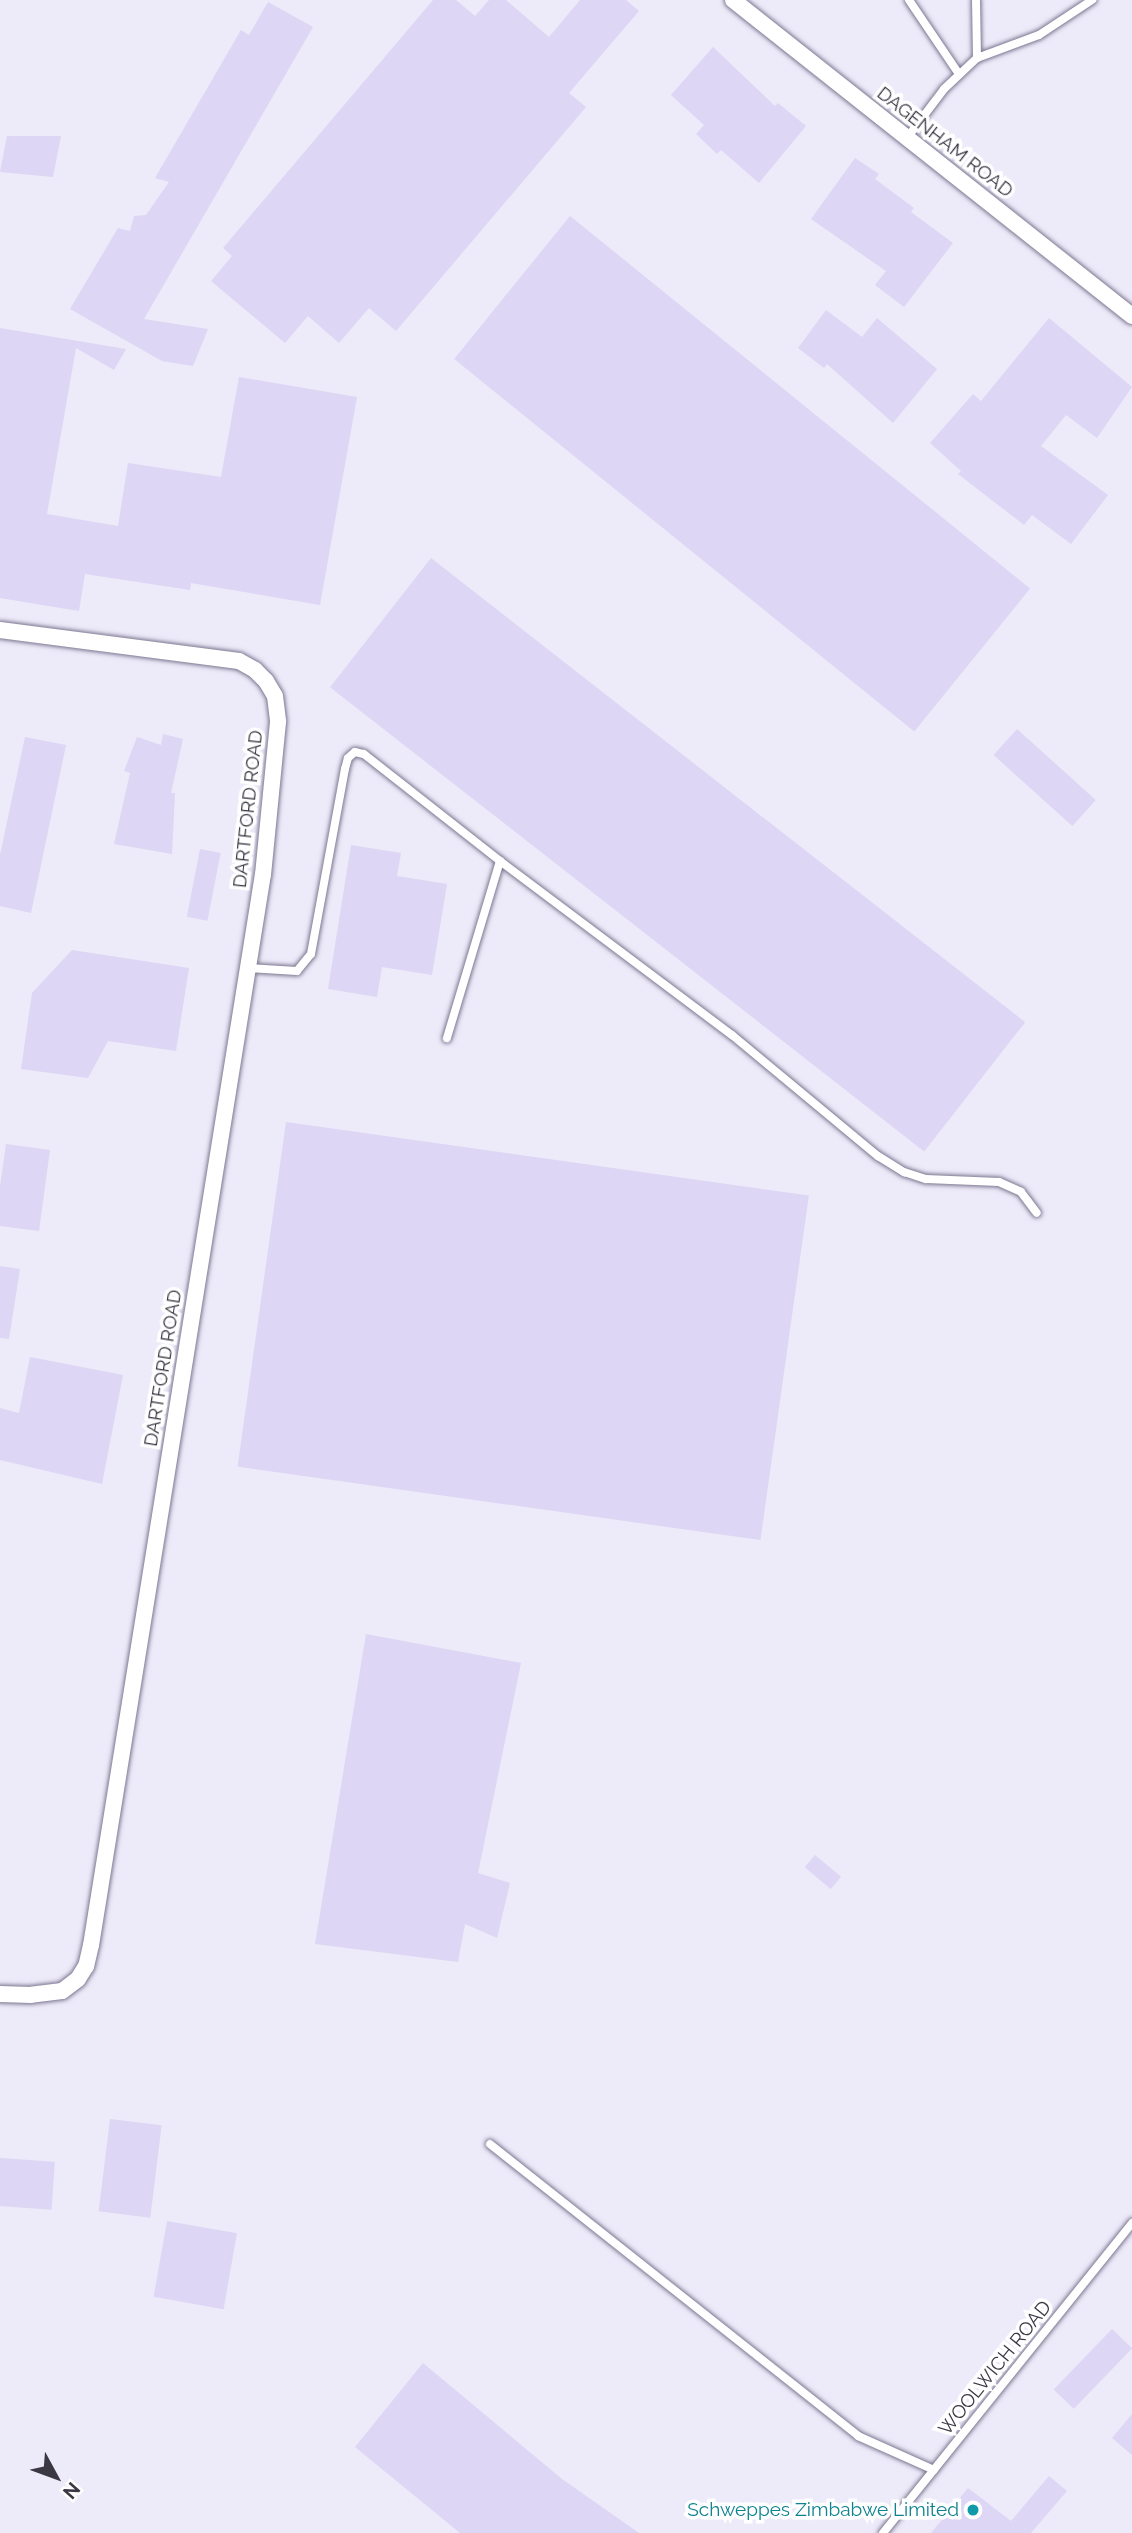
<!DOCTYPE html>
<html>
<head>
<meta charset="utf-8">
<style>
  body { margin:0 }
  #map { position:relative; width:1132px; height:2533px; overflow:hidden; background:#f6f4fa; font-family:Raleway,sans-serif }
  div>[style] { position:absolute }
  .built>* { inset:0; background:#edeaf9; transform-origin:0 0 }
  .building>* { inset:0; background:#ddd6f4; transform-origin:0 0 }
  .roads { filter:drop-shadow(0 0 2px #7d7791) drop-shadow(0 0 2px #7d7791) }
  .service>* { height:8px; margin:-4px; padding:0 4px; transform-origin:4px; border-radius:4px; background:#fff }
  .minor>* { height:16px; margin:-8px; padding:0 8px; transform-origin:8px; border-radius:8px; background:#fff }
  .dots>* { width:19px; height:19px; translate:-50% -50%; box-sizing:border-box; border:4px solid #fff; border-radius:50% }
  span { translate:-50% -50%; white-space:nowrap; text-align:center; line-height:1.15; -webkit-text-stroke:7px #fff; paint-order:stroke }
  .street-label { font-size:19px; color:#3b3844 }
  .culture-label { font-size:19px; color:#0d838f }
  .right { translate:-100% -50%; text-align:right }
  .north { position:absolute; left:21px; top:2442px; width:70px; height:70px; -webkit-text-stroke:5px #fff; paint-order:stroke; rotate:131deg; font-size:19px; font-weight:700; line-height:28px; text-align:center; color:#3b3844 }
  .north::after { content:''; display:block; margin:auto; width:24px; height:32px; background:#3b3844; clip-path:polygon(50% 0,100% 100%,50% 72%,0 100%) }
</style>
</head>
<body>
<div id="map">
  <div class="built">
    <div style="left:0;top:0;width:1132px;height:2533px"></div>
  </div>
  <div class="building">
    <div style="clip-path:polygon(433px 0,456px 0,475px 16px,489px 0,506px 0,549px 37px,580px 0,626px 0,639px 11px,569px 93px,586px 107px,396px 331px,369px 308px,339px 343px,308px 316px,285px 343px,211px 281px,232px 256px,223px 248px)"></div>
    <div style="clip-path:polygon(268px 2px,313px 27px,144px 319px,208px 329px,193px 366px,162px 361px,70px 309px,118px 228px,130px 231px,134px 216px,146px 215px,169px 182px,155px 178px,241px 30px,249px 35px)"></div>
    <div style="clip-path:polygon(713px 47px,775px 106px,778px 103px,806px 126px,759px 183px,721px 150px,717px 154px,696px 134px,704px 125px,671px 95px)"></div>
    <div style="clip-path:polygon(7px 136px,61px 136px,53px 177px,0 172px)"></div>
    <div style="clip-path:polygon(855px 158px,879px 174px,875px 179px,914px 208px,911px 212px,953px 243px,904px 307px,875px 285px,886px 271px,811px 219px)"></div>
    <div style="left:570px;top:216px;width:592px;height:184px;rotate:39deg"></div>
    <div style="clip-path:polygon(826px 310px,862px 337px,877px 318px,937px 369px,893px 423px,827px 364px,824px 368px,798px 348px)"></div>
    <div style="clip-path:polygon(1049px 318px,1132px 387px,1097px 438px,1066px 415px,1041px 446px,1108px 495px,1071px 544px,1032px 515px,1024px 525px,958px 474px,961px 471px,930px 443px,973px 394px,981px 401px)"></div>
    <div style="clip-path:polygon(0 328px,126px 349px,114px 370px,76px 348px,47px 514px,118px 526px,128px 463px,221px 477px,239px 377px,357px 397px,320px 605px,191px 583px,190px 590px,85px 574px,79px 611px,0 598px)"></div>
    <div style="left:431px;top:558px;width:754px;height:164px;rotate:38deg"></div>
    <div style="left:1017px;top:729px;width:106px;height:35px;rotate:42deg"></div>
    <div style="clip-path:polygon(163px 734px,183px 739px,171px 793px,175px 793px,172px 854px,114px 844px,130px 773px,124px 771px,137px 737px,161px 745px)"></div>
    <div style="clip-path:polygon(25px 737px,66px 745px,31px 913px,0 906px,0 855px)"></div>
    <div style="clip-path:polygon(351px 845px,401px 853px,397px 876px,447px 884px,432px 975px,382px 967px,377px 997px,328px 989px)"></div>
    <div style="left:200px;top:849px;width:21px;height:69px;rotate:11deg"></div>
    <div style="clip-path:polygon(72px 950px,189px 968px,176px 1051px,108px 1041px,88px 1078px,21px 1069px,32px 993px)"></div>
    <div style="left:286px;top:1122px;width:528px;height:348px;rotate:8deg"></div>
    <div style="clip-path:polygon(6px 1144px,50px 1150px,39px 1231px,0 1226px,0 1187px)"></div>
    <div style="clip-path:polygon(0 1266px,20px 1269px,9px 1339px,0 1338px)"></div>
    <div style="clip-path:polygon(30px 1357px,123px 1375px,102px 1484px,0 1460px,0 1408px,19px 1413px)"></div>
    <div style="clip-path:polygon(366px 1634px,521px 1663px,478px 1873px,510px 1883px,497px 1938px,465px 1924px,458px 1962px,315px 1944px)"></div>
    <div style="left:815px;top:1855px;width:34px;height:16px;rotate:40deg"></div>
    <div style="left:110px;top:2119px;width:52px;height:93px;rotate:7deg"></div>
    <div style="left:0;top:2158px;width:55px;height:48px;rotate:4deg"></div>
    <div style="left:167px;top:2221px;width:71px;height:77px;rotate:10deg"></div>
    <div style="left:1112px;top:2329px;width:28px;height:84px;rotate:44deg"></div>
    <div style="clip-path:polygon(423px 2363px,562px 2479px,639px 2533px,460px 2533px,355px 2447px)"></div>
    <div style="clip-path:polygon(1132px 2414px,1132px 2455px,1112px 2438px)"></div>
    <div style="clip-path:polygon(1049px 2476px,1067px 2491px,1031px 2533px,931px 2533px,968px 2488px,1011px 2521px)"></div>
  </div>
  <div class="roads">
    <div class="service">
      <div style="left:909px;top:0;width:89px;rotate:56deg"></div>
      <div style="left:976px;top:0;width:58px;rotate:89deg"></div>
      <div style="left:907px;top:138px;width:61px;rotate:-52.9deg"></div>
      <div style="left:944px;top:89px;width:45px;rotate:-43.2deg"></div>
      <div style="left:977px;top:58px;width:66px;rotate:-20.4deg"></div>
      <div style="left:1039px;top:35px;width:64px;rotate:-33.4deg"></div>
      <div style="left:500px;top:861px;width:290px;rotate:36.9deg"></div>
      <div style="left:732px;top:1035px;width:190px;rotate:39.7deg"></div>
      <div style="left:878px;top:1156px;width:31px;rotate:32deg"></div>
      <div style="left:904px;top:1172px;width:23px;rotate:18deg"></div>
      <div style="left:926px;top:1179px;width:73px;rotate:2.4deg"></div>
      <div style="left:999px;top:1182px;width:24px;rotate:24deg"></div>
      <div style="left:1021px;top:1192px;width:26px;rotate:53deg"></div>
      <div style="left:248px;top:968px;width:49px;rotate:3.5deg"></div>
      <div style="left:297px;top:971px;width:22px;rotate:-51deg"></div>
      <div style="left:311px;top:954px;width:188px;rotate:-79.6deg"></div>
      <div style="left:345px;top:769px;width:11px;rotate:-75deg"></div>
      <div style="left:348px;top:758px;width:9px;rotate:-41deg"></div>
      <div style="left:355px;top:752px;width:9px;rotate:13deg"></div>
      <div style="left:364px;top:754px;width:173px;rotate:38.2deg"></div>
      <div style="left:500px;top:861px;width:185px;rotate:106.7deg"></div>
      <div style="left:490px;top:2144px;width:470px;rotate:38.4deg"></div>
      <div style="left:858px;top:2436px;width:83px;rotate:24.1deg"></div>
      <div style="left:883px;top:2533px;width:398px;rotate:-51.2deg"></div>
    </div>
    <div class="minor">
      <div style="left:733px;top:0;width:509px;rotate:38.38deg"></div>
      <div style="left:0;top:630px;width:241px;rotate:7.4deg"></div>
      <div style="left:239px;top:661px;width:18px;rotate:29deg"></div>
      <div style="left:255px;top:670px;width:16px;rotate:45deg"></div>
      <div style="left:266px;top:681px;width:17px;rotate:59deg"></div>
      <div style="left:275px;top:696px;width:26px;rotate:83deg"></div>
      <div style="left:278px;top:722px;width:153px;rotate:95.6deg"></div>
      <div style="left:263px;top:874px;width:1085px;rotate:99.12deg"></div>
      <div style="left:91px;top:1945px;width:22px;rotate:103deg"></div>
      <div style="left:86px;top:1966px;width:15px;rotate:122deg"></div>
      <div style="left:78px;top:1979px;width:20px;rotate:143deg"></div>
      <div style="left:62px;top:1991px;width:31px;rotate:173deg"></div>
      <div style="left:31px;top:1995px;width:31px;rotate:-178deg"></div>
    </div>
  </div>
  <div class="dots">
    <div style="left:973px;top:2510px;background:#0f9aa8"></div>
  </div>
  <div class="street-label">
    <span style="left:945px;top:142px;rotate:38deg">DAGENHAM ROAD</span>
    <span style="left:248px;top:809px;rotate:-84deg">DARTFORD ROAD</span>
    <span style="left:163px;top:1368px;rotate:-81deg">DARTFORD ROAD</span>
    <span style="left:995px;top:2368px;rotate:-51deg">WOOLWICH ROAD</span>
  </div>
  <div class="culture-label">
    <span class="right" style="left:959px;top:2510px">Schweppes Zimbabwe Limited</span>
  </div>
  <div class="north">N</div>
</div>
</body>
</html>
